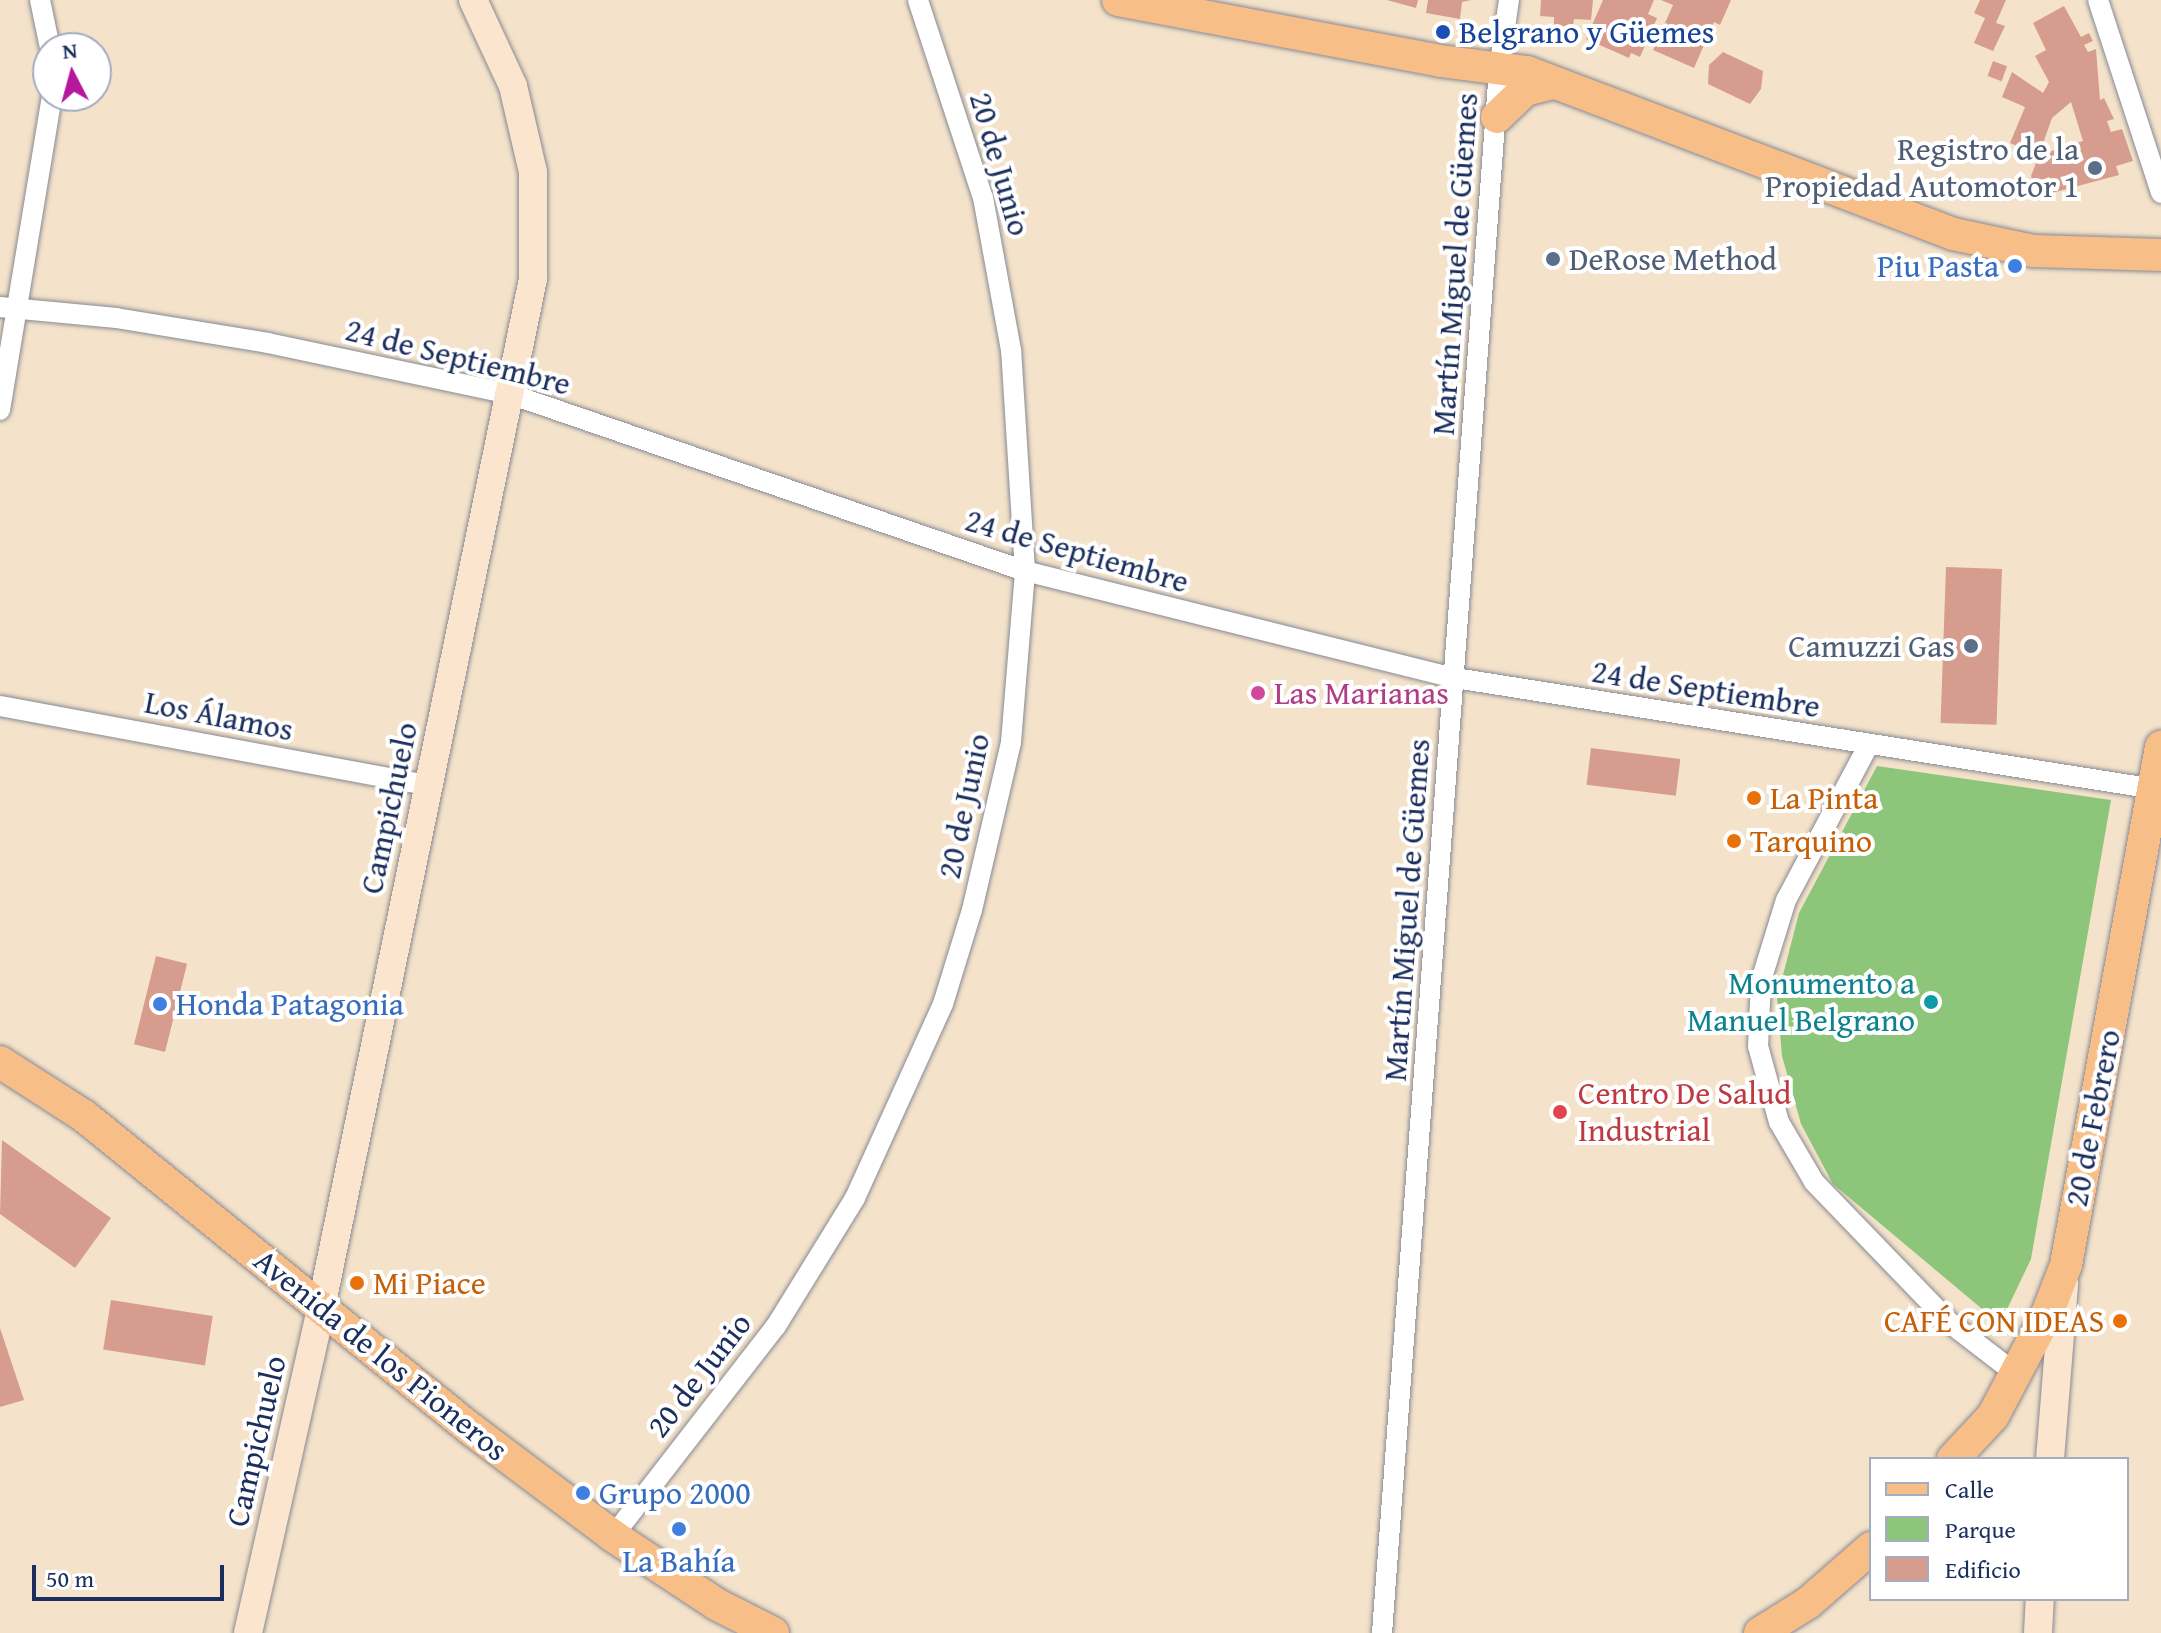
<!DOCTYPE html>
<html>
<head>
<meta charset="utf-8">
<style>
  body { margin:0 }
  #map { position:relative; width:2161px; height:1633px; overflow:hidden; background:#f4e3ca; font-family:"Gentium Book Plus",serif }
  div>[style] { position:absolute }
  .green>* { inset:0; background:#8dc67a }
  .building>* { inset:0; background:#d69d8e; transform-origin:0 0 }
  .roads { filter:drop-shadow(0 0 2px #888994) drop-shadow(0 0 2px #888994) }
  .street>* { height:20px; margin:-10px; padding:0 10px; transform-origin:10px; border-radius:10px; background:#fff }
  .secondary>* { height:28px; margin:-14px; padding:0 14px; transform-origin:14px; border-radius:14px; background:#fce5cf }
  .primary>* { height:32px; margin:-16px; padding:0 16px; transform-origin:16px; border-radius:16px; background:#f7be88 }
  .dots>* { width:22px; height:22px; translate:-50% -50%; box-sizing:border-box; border:4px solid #fff; border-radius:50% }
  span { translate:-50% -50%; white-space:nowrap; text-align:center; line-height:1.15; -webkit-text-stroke:8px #fff; paint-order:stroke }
  .transit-label { font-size:32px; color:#164399 }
  .left { translate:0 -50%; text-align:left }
  .service-label { font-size:32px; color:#4e5e75 }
  .right { translate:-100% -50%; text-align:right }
  .street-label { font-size:32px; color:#1b2f5e }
  .shop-label { font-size:32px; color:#366cbe }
  .hotel-label { font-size:32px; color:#b23c85 }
  .food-label { font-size:32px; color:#c56008 }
  .culture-label { font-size:32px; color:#0d838f }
  .health-label { font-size:32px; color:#be3a42 }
  .legend { position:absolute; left:1869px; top:1457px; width:260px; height:144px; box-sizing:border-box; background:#fff; border:2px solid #a4acbf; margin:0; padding:10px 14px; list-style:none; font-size:24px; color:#1b2f5e }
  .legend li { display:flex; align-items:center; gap:16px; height:40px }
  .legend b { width:40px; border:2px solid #a4acbf }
  .north { position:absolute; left:32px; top:32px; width:80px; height:80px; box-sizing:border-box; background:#fff; border:2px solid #a4acbf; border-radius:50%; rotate:354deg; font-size:22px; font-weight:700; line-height:32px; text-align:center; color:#1b2f5e }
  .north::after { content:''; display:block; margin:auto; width:28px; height:36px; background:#b5179e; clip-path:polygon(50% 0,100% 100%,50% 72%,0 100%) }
  .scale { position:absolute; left:32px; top:1565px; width:192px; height:36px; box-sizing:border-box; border:4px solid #1b2f5e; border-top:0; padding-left:10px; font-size:24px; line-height:28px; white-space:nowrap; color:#1b2f5e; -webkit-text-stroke:6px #fff; paint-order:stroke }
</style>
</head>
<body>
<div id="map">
  <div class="green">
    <div style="clip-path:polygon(1877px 766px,2111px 800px,2031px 1259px,2000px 1324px,1833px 1184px,1801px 1124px,1782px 1056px,1777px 998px,1799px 913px)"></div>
  </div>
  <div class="building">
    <div style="clip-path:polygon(1387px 0,1418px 0,1416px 8px)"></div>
    <div style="clip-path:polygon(1428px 0,1471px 0,1462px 2px,1460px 19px,1426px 13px)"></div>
    <div style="clip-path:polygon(1541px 0,1593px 0,1591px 20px,1574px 19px,1573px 27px,1554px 25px,1554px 17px,1540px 16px)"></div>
    <div style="clip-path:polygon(1603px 0,1654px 0,1648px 14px,1657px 18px,1640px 57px,1631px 53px,1629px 58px,1586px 39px)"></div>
    <div style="clip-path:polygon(1661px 0,1731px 0,1720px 25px,1714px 22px,1694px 68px,1653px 50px,1673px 5px)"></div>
    <div style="clip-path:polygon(1980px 0,2006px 0,1996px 23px,2005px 26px,1993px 51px,1974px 43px,1985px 18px,1974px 13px)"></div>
    <div style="clip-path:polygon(evenodd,2064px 6px,2081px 37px,2089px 33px,2093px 41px,2084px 45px,2088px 52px,2096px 49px,2100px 100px,2104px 98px,2114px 119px,2107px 121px,2111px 132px,2122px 129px,2133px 161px,2116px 166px,2119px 175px,2037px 197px,2031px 176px,2039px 155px,2010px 143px,2025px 107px,2002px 97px,2012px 72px,2043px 93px,2049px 82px,2035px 56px,2046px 50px,2033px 23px,2064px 6px,2071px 102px,2083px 141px,2039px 155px,2052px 118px,2071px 102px)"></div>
    <div style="clip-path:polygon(1723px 52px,1763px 71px,1761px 89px,1750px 104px,1708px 84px,1709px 65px)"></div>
    <div style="left:1993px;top:61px;width:15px;height:16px;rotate:20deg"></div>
    <div style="left:1946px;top:567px;width:56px;height:156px;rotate:2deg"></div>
    <div style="left:1591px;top:748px;width:90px;height:37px;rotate:7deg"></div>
    <div style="left:156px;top:956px;width:32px;height:91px;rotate:14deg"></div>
    <div style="clip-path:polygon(2px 1140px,111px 1218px,75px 1268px,0 1214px)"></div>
    <div style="left:111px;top:1300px;width:103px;height:50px;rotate:9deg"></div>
    <div style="clip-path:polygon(0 1328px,24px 1400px,0 1407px)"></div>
  </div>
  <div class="roads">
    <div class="street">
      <div style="left:40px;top:0;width:49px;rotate:78.2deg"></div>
      <div style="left:2098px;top:0;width:203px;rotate:71.9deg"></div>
      <div style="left:0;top:307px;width:117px;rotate:5.4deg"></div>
      <div style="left:116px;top:318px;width:154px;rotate:9.3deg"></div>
      <div style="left:268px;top:343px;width:247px;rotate:11.9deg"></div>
      <div style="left:510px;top:394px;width:545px;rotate:18.97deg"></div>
      <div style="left:1025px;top:571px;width:443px;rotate:14deg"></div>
      <div style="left:1455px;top:678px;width:709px;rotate:9.01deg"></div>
      <div style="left:0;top:410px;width:318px;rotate:-80.6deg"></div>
      <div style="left:0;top:706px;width:434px;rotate:10.5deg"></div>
      <div style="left:1868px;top:746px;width:174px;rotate:118deg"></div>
      <div style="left:1786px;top:900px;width:85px;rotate:107.2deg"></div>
      <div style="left:1761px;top:981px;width:65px;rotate:92.6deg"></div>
      <div style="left:1758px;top:1046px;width:79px;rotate:74.6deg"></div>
      <div style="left:1779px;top:1122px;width:69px;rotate:59.7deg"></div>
      <div style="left:1814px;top:1182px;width:196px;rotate:46deg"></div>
      <div style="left:1950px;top:1323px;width:82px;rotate:37.6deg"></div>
      <div style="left:613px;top:1536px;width:266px;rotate:-52.2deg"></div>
      <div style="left:776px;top:1326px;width:150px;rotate:-58.3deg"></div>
      <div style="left:855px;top:1198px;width:213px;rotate:-65.6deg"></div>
      <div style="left:943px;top:1004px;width:98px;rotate:-72.9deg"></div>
      <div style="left:972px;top:910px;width:172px;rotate:-76.9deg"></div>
      <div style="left:1011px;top:742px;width:172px;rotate:-85.3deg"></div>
      <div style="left:1025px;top:571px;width:221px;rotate:-93.6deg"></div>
      <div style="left:1011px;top:350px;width:155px;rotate:-100.4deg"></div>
      <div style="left:983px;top:198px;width:208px;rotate:-108.2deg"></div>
      <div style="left:1382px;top:1633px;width:1567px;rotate:-85.72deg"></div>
      <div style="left:1499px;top:70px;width:71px;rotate:-81.9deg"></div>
    </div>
    <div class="secondary">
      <div style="left:2050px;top:1459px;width:176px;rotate:-85.4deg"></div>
      <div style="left:248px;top:1633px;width:333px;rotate:-77.3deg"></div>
      <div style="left:321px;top:1308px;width:1051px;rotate:-78.36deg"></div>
      <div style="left:533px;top:279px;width:107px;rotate:-90deg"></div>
      <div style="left:533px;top:172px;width:88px;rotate:-103.1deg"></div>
      <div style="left:513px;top:86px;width:95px;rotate:-114.9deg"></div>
      <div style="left:2038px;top:1633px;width:34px;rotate:-87deg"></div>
    </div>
    <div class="primary">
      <div style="left:1118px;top:0;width:328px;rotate:10.7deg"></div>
      <div style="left:1440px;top:61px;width:88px;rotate:7.2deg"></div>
      <div style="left:1527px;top:72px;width:456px;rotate:20.8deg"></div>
      <div style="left:1953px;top:234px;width:83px;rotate:11.9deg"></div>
      <div style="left:2034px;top:251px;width:127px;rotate:1.8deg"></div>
      <div style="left:1497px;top:117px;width:39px;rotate:-44deg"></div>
      <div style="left:1525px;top:90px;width:29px;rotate:-14deg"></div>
      <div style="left:0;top:1062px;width:100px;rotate:32.7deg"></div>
      <div style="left:84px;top:1116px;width:499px;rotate:39deg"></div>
      <div style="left:472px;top:1430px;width:176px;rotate:36.9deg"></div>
      <div style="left:613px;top:1536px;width:123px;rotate:33.4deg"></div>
      <div style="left:716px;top:1604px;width:64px;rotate:27deg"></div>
      <div style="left:1953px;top:1459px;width:59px;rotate:-47.1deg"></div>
      <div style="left:1993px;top:1416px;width:115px;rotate:-62.1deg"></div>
      <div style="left:2047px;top:1314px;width:53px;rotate:-68.8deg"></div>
      <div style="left:2066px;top:1265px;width:527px;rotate:-79.61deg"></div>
      <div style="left:1760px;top:1633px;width:57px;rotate:-32deg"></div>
      <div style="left:1808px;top:1603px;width:84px;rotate:-41.1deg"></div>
    </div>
  </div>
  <div class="dots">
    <div style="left:1443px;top:32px;background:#1a4fb4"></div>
    <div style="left:2095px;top:168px;background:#5c6f8a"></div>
    <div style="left:1553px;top:259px;background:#5c6f8a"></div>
    <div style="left:2015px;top:266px;background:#3f7fe0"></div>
    <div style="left:1971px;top:646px;background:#5c6f8a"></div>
    <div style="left:1258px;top:693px;background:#d1479c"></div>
    <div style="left:1754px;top:798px;background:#e8710a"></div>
    <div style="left:1734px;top:841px;background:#e8710a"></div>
    <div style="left:1931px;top:1002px;background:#0f9aa8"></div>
    <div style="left:160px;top:1004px;background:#3f7fe0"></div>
    <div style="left:1560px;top:1112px;background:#e0444e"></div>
    <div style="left:357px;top:1283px;background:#e8710a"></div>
    <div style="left:2120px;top:1321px;background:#e8710a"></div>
    <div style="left:583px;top:1493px;background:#3f7fe0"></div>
    <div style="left:679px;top:1529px;background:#3f7fe0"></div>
  </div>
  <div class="transit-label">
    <span class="left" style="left:1459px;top:32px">Belgrano y Güemes</span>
  </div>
  <div class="service-label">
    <span class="right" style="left:2079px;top:168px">Registro de la<br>Propiedad Automotor 1</span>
    <span class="left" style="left:1569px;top:259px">DeRose Method</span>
    <span class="right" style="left:1955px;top:646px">Camuzzi Gas</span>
  </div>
  <div class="street-label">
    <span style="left:1000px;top:164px;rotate:74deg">20 de Junio</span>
    <span style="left:1455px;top:264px;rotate:-86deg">Martín Miguel de Güemes</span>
    <span style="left:458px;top:357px;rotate:14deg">24 de Septiembre</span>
    <span style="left:1077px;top:551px;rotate:16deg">24 de Septiembre</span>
    <span style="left:1706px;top:689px;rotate:9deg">24 de Septiembre</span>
    <span style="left:219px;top:716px;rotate:11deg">Los Álamos</span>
    <span style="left:964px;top:806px;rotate:-78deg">20 de Junio</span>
    <span style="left:389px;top:808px;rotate:-78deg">Campichuelo</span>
    <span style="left:1407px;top:910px;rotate:-86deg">Martín Miguel de Güemes</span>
    <span style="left:2093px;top:1118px;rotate:-79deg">20 de Febrero</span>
    <span style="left:381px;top:1355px;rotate:39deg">Avenida de los Pioneros</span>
    <span style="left:699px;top:1375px;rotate:-52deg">20 de Junio</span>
    <span style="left:256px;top:1441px;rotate:-77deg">Campichuelo</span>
  </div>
  <div class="shop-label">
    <span class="right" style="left:1999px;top:266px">Piu Pasta</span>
    <span class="left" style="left:176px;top:1004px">Honda Patagonia</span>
    <span class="left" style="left:599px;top:1493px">Grupo 2000</span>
    <span style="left:679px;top:1561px">La Bahía</span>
  </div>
  <div class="hotel-label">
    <span class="left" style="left:1274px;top:693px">Las Marianas</span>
  </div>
  <div class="food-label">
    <span class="left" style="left:1770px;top:798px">La Pinta</span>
    <span class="left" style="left:1750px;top:841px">Tarquino</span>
    <span class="left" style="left:373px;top:1283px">Mi Piace</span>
    <span class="right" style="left:2104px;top:1321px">CAFÉ CON IDEAS</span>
  </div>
  <div class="culture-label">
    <span class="right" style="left:1915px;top:1002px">Monumento a<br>Manuel Belgrano</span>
  </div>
  <div class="health-label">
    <span class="left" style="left:1578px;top:1112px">Centro De Salud<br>Industrial</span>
  </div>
  <ul class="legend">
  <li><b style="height:10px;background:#f7be88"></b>Calle</li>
  <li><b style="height:22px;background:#8dc67a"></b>Parque</li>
  <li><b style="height:22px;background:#d69d8e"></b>Edificio</li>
  </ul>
  <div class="north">N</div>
  <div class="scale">50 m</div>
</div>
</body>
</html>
